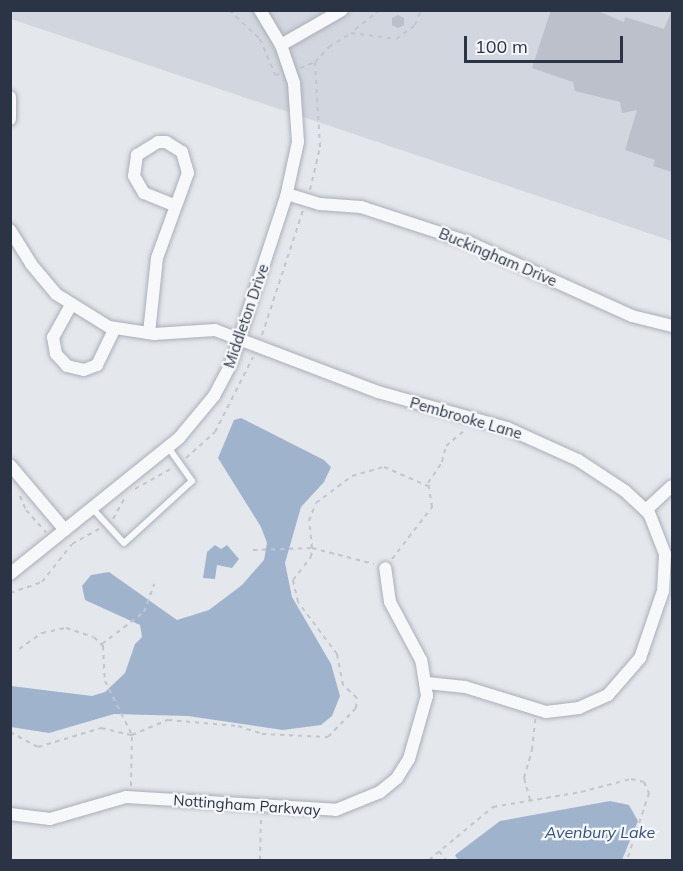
<!DOCTYPE html>
<html>
<head>
<meta charset="utf-8">
<style>
  body { margin:0 }
  #map { position:relative; width:683px; height:871px; overflow:hidden; background:#e4e7ec; font-family:Mulish,sans-serif }
  div>[style] { position:absolute }
  .built>* { inset:0; background:#d2d6de }
  .water>* { inset:0; background:#9fb4cc }
  .building>* { inset:0; background:#bbc0ca }
  .path>* { height:2px; margin-top:-1px; transform-origin:0; background:repeating-linear-gradient(90deg,#c2c5cb 0 4.5px,transparent 0 9px) }
  .roads { filter:drop-shadow(0 0 2px #a9aeb7) drop-shadow(0 0 2px #a9aeb7) }
  .service>* { height:6px; margin:-3px; padding:0 3px; transform-origin:3px; border-radius:3px; background:#f7f8fa }
  .minor>* { height:12px; margin:-6px; padding:0 6px; transform-origin:6px; border-radius:6px; background:#f7f8fa }
  span { translate:-50% -50%; white-space:nowrap; text-align:center; line-height:1.15; -webkit-text-stroke:4.5px #f4f6f9; paint-order:stroke }
  .street-label { font-size:15px; color:#2b3445 }
  .water-label { font-size:16px; color:#34527a; font-style:italic }
  .frame { position:absolute; inset:0; border:12px solid #2b3445; pointer-events:none }
  .scale { position:absolute; left:464px; top:36px; width:159px; height:27px; box-sizing:border-box; border:3px solid #2b3445; border-top:0; padding-left:8px; font-size:18px; line-height:21px; white-space:nowrap; color:#2b3445; -webkit-text-stroke:4px #f4f6f9; paint-order:stroke }
</style>
</head>
<body>
<div id="map">
  <div class="built">
    <div style="clip-path:polygon(11px 10px,672px 11px,672px 241px,11px 19px)"></div>
  </div>
  <div class="water">
    <div style="clip-path:polygon(241px 418px,324px 460px,331px 467px,324px 482px,301px 507px,285px 563px,292px 597px,331px 664px,340px 696px,332px 716px,321px 725px,283px 730px,188px 716px,114px 714px,49px 733px,11px 727px,11px 686px,92px 696px,105px 692px,125px 673px,135px 644px,142px 637px,140px 625px,85px 600px,82px 586px,91px 575px,109px 572px,177px 620px,209px 610px,242px 585px,264px 560px,267px 543px,261px 527px,218px 458px,234px 420px)"></div>
    <div style="clip-path:polygon(215px 545px,221px 549px,227px 545px,239px 559px,232px 568px,217px 565px,215px 579px,203px 578px,207px 552px)"></div>
    <div style="clip-path:polygon(610px 801px,629px 805px,638px 821px,622px 860px,458px 860px,455px 855px,500px 821px)"></div>
  </div>
  <div class="building">
    <div style="clip-path:polygon(551px 10px,595px 10px,624px 22px,625px 17px,664px 29px,672px 10px,672px 172px,653px 166px,655px 160px,625px 150px,637px 110px,622px 113px,620px 102px,575px 91px,573px 82px,532px 68px)"></div>
    <div style="clip-path:polygon(398px 15px,404px 18px,404px 25px,398px 28px,392px 25px,392px 18px)"></div>
  </div>
  <div class="path">
    <div style="left:229px;top:10px;width:42px;rotate:43.1deg"></div>
    <div style="left:260px;top:39px;width:39px;rotate:67deg"></div>
    <div style="left:275px;top:75px;width:5px;rotate:-11deg"></div>
    <div style="left:380px;top:10px;width:37px;rotate:142deg"></div>
    <div style="left:351px;top:33px;width:45px;rotate:7.6deg"></div>
    <div style="left:396px;top:39px;width:24px;rotate:-36deg"></div>
    <div style="left:415px;top:25px;width:16px;rotate:-68deg"></div>
    <div style="left:300px;top:68px;width:16px;rotate:-22deg"></div>
    <div style="left:315px;top:62px;width:21px;rotate:-47deg"></div>
    <div style="left:329px;top:47px;width:26px;rotate:-32deg"></div>
    <div style="left:310px;top:190px;width:44px;rotate:-76.9deg"></div>
    <div style="left:320px;top:147px;width:85px;rotate:-93.4deg"></div>
    <div style="left:262px;top:335px;width:132px;rotate:-71.8deg"></div>
    <div style="left:186px;top:458px;width:39px;rotate:-42deg"></div>
    <div style="left:215px;top:432px;width:84px;rotate:-63.1deg"></div>
    <div style="left:135px;top:489px;width:45px;rotate:-29.4deg"></div>
    <div style="left:20px;top:496px;width:15px;rotate:67deg"></div>
    <div style="left:26px;top:510px;width:30px;rotate:48deg"></div>
    <div style="left:113px;top:519px;width:26px;rotate:-61deg"></div>
    <div style="left:253px;top:550px;width:59px;rotate:-1.9deg"></div>
    <div style="left:312px;top:548px;width:27px;rotate:-96deg"></div>
    <div style="left:309px;top:521px;width:19px;rotate:-69deg"></div>
    <div style="left:316px;top:503px;width:45px;rotate:-36.9deg"></div>
    <div style="left:352px;top:476px;width:33px;rotate:-16deg"></div>
    <div style="left:384px;top:467px;width:48px;rotate:23.4deg"></div>
    <div style="left:392px;top:559px;width:66px;rotate:-52.4deg"></div>
    <div style="left:432px;top:507px;width:24px;rotate:-99deg"></div>
    <div style="left:428px;top:483px;width:25px;rotate:-56deg"></div>
    <div style="left:442px;top:462px;width:16px;rotate:-76deg"></div>
    <div style="left:446px;top:446px;width:26px;rotate:-40deg"></div>
    <div style="left:10px;top:593px;width:34px;rotate:-19deg"></div>
    <div style="left:42px;top:582px;width:48px;rotate:-51.7deg"></div>
    <div style="left:72px;top:544px;width:31px;rotate:-29deg"></div>
    <div style="left:102px;top:644px;width:53px;rotate:-37.3deg"></div>
    <div style="left:144px;top:612px;width:30px;rotate:-70deg"></div>
    <div style="left:19px;top:649px;width:28px;rotate:-35deg"></div>
    <div style="left:42px;top:633px;width:25px;rotate:-12deg"></div>
    <div style="left:66px;top:628px;width:29px;rotate:18deg"></div>
    <div style="left:94px;top:637px;width:13px;rotate:45deg"></div>
    <div style="left:103px;top:646px;width:35px;rotate:87deg"></div>
    <div style="left:105px;top:681px;width:60px;rotate:63.4deg"></div>
    <div style="left:10px;top:732px;width:32px;rotate:28deg"></div>
    <div style="left:38px;top:747px;width:66px;rotate:-16.8deg"></div>
    <div style="left:101px;top:728px;width:32px;rotate:13deg"></div>
    <div style="left:131px;top:786px;width:51px;rotate:-88.9deg"></div>
    <div style="left:132px;top:735px;width:39px;rotate:-23deg"></div>
    <div style="left:168px;top:720px;width:70px;rotate:4.9deg"></div>
    <div style="left:238px;top:726px;width:25px;rotate:18deg"></div>
    <div style="left:262px;top:734px;width:66px;rotate:2.6deg"></div>
    <div style="left:328px;top:737px;width:40px;rotate:-46deg"></div>
    <div style="left:356px;top:708px;width:10px;rotate:-84deg"></div>
    <div style="left:357px;top:698px;width:19px;rotate:-137deg"></div>
    <div style="left:343px;top:685px;width:32px;rotate:-101deg"></div>
    <div style="left:337px;top:654px;width:65px;rotate:-126.9deg"></div>
    <div style="left:298px;top:602px;width:23px;rotate:-103deg"></div>
    <div style="left:293px;top:580px;width:29px;rotate:-52deg"></div>
    <div style="left:311px;top:557px;width:9px;rotate:-84deg"></div>
    <div style="left:312px;top:548px;width:64px;rotate:14.5deg"></div>
    <div style="left:530px;top:800px;width:23px;rotate:-105deg"></div>
    <div style="left:524px;top:778px;width:29px;rotate:-74deg"></div>
    <div style="left:532px;top:750px;width:31px;rotate:-84deg"></div>
    <div style="left:439px;top:851px;width:11px;rotate:52deg"></div>
    <div style="left:260px;top:860px;width:45px;rotate:-88.7deg"></div>
    <div style="left:429px;top:860px;width:83px;rotate:-39.6deg"></div>
    <div style="left:493px;top:807px;width:89px;rotate:-9.7deg"></div>
    <div style="left:581px;top:792px;width:52px;rotate:-14.6deg"></div>
    <div style="left:631px;top:779px;width:13px;rotate:13deg"></div>
    <div style="left:644px;top:782px;width:12px;rotate:66deg"></div>
    <div style="left:649px;top:793px;width:71px;rotate:108.2deg"></div>
  </div>
  <div class="roads">
    <div class="service">
      <div style="left:92px;top:508px;width:47px;rotate:47.6deg"></div>
      <div style="left:124px;top:543px;width:92px;rotate:-42.4deg"></div>
      <div style="left:192px;top:481px;width:42px;rotate:-125.2deg"></div>
    </div>
    <div class="minor">
      <div style="left:281px;top:45px;width:70px;rotate:-29.8deg"></div>
      <div style="left:10px;top:97px;width:22px;rotate:90deg"></div>
      <div style="left:287px;top:194px;width:34px;rotate:17deg"></div>
      <div style="left:320px;top:204px;width:41px;rotate:4.2deg"></div>
      <div style="left:361px;top:207px;width:113px;rotate:18.1deg"></div>
      <div style="left:468px;top:242px;width:180px;rotate:24.3deg"></div>
      <div style="left:632px;top:316px;width:41px;rotate:14deg"></div>
      <div style="left:10px;top:230px;width:40px;rotate:58deg"></div>
      <div style="left:31px;top:264px;width:39px;rotate:50deg"></div>
      <div style="left:56px;top:294px;width:62px;rotate:31.9deg"></div>
      <div style="left:109px;top:327px;width:46px;rotate:8.8deg"></div>
      <div style="left:154px;top:334px;width:61px;rotate:-3.8deg"></div>
      <div style="left:215px;top:330px;width:174px;rotate:20.8deg"></div>
      <div style="left:378px;top:392px;width:134px;rotate:15.6deg"></div>
      <div style="left:507px;top:428px;width:78px;rotate:24.3deg"></div>
      <div style="left:578px;top:460px;width:56px;rotate:33.4deg"></div>
      <div style="left:625px;top:491px;width:33px;rotate:43deg"></div>
      <div style="left:649px;top:513px;width:44px;rotate:68.7deg"></div>
      <div style="left:665px;top:554px;width:37px;rotate:93deg"></div>
      <div style="left:663px;top:591px;width:71px;rotate:108.9deg"></div>
      <div style="left:640px;top:658px;width:49px;rotate:130.9deg"></div>
      <div style="left:608px;top:695px;width:32px;rotate:156deg"></div>
      <div style="left:579px;top:708px;width:33px;rotate:173deg"></div>
      <div style="left:546px;top:712px;width:85px;rotate:-162.8deg"></div>
      <div style="left:465px;top:687px;width:38px;rotate:-174deg"></div>
      <div style="left:71px;top:305px;width:37px;rotate:119deg"></div>
      <div style="left:53px;top:337px;width:17px;rotate:80deg"></div>
      <div style="left:56px;top:354px;width:16px;rotate:47deg"></div>
      <div style="left:67px;top:366px;width:17px;rotate:13deg"></div>
      <div style="left:84px;top:370px;width:14px;rotate:-21deg"></div>
      <div style="left:97px;top:365px;width:41px;rotate:-64.1deg"></div>
      <div style="left:149px;top:333px;width:75px;rotate:-83.9deg"></div>
      <div style="left:157px;top:258px;width:90px;rotate:-70deg"></div>
      <div style="left:188px;top:173px;width:22px;rotate:-106deg"></div>
      <div style="left:182px;top:152px;width:19px;rotate:-148deg"></div>
      <div style="left:166px;top:142px;width:8px;rotate:180deg"></div>
      <div style="left:158px;top:142px;width:25px;rotate:148deg"></div>
      <div style="left:137px;top:155px;width:21px;rotate:98deg"></div>
      <div style="left:134px;top:176px;width:20px;rotate:60deg"></div>
      <div style="left:144px;top:193px;width:31px;rotate:22deg"></div>
      <div style="left:10px;top:465px;width:85px;rotate:49.8deg"></div>
      <div style="left:646px;top:510px;width:35px;rotate:-43deg"></div>
      <div style="left:10px;top:574px;width:217px;rotate:-38.8deg"></div>
      <div style="left:179px;top:438px;width:55px;rotate:-50.2deg"></div>
      <div style="left:214px;top:396px;width:36px;rotate:-62deg"></div>
      <div style="left:231px;top:364px;width:176px;rotate:-71.8deg"></div>
      <div style="left:286px;top:197px;width:56px;rotate:-77.7deg"></div>
      <div style="left:298px;top:142px;width:59px;rotate:-93.9deg"></div>
      <div style="left:294px;top:83px;width:40px;rotate:-108.9deg"></div>
      <div style="left:281px;top:45px;width:41px;rotate:-121deg"></div>
      <div style="left:10px;top:814px;width:40px;rotate:7.1deg"></div>
      <div style="left:50px;top:819px;width:79px;rotate:-16.1deg"></div>
      <div style="left:126px;top:797px;width:210px;rotate:3.5deg"></div>
      <div style="left:336px;top:810px;width:48px;rotate:-22.2deg"></div>
      <div style="left:380px;top:792px;width:22px;rotate:-39deg"></div>
      <div style="left:397px;top:778px;width:22px;rotate:-58deg"></div>
      <div style="left:409px;top:759px;width:66px;rotate:-74.1deg"></div>
      <div style="left:427px;top:696px;width:36px;rotate:-99deg"></div>
      <div style="left:421px;top:660px;width:66px;rotate:-118.1deg"></div>
      <div style="left:390px;top:602px;width:34px;rotate:-98deg"></div>
    </div>
  </div>
  <div class="street-label">
    <span style="left:498px;top:257px;rotate:23deg">Buckingham Drive</span>
    <span style="left:246px;top:316px;rotate:-71deg">Middleton Drive</span>
    <span style="left:466px;top:418px;rotate:16deg">Pembrooke Lane</span>
    <span style="left:247px;top:805px;rotate:4deg">Nottingham Parkway</span>
  </div>
  <div class="water-label">
    <span style="left:600px;top:832px">Avenbury Lake</span>
  </div>
  <div class="frame"></div>
  <div class="scale">100 m</div>
</div>
</body>
</html>
